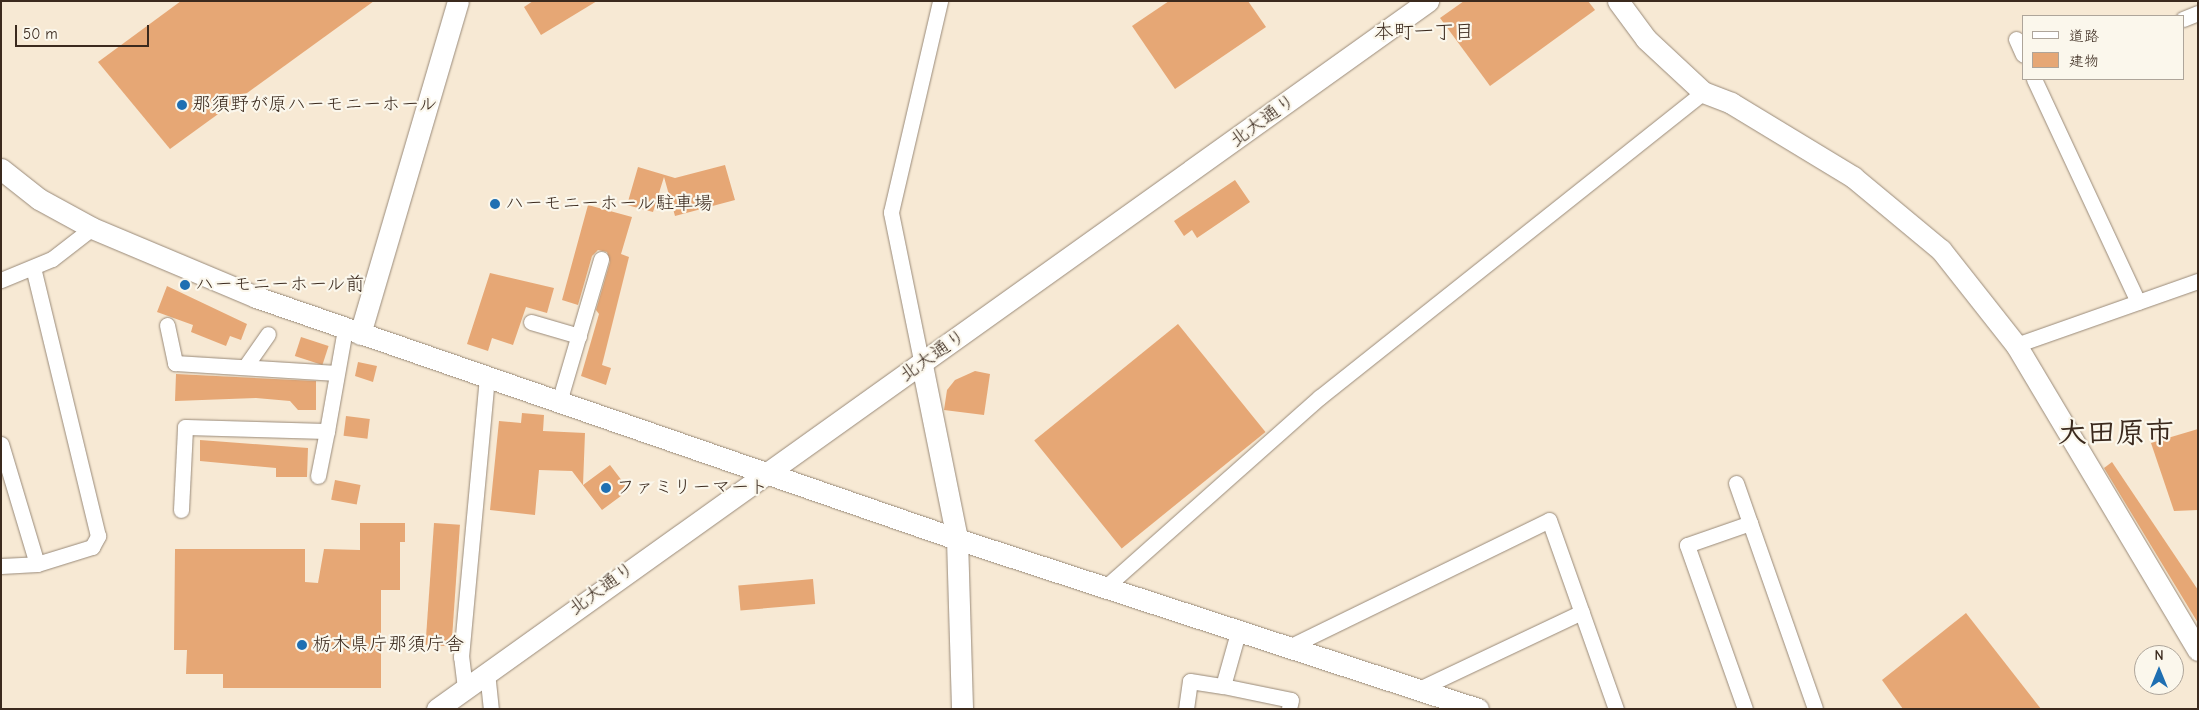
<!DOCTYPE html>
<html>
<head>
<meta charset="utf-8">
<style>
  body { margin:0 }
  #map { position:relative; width:2199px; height:710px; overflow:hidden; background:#f7e9d4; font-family:"Comic Neue","Klee One",sans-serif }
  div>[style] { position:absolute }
  .building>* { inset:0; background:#e6a775; transform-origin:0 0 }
  .roads { filter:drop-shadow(0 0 1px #998a79) drop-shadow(0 0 1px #998a79) }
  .street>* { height:15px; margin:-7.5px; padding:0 7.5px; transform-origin:7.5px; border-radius:7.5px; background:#fff }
  .secondary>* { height:21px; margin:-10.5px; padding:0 10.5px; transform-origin:10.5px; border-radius:10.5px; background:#fff }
  .dots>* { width:14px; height:14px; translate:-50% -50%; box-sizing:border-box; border:2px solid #fbf7ec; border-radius:50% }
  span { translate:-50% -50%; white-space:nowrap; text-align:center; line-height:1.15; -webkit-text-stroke:4.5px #fbf7ec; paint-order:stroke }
  .poi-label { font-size:19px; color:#3b2a1e }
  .left { translate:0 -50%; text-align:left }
  .street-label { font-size:19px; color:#3b2a1e }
  .neighbourhood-label { font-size:20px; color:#3b2a1e }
  .town-label { font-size:29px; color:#3b2a1e; font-weight:700 }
  .frame { position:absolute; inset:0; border:2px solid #3b2a1e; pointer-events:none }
  .legend { position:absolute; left:2022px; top:15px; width:162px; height:65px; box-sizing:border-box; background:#fbf7ec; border:1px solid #aea59a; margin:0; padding:6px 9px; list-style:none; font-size:15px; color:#3b2a1e }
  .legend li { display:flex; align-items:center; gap:10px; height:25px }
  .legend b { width:25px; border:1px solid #aea59a }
  .north { position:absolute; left:2134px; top:645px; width:50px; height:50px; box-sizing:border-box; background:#fbf7ec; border:1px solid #aea59a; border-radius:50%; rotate:0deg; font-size:14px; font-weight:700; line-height:20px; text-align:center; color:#3b2a1e }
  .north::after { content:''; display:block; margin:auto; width:18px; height:22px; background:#1f6fb2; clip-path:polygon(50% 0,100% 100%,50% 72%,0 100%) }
  .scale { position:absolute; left:15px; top:25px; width:134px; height:22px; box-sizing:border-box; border:2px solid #3b2a1e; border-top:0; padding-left:6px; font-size:15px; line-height:18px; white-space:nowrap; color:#3b2a1e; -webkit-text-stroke:4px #fbf7ec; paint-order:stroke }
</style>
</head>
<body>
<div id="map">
  <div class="building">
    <div style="clip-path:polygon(181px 1px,374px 1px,170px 149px,98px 62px)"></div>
    <div style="clip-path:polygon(533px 1px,597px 1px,541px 35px,524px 7px)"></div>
    <div style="clip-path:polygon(1169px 1px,1248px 1px,1266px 27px,1175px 89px,1132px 26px)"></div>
    <div style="clip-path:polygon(1464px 1px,1588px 1px,1595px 10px,1490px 86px,1440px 18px)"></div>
    <div style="clip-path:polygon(725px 165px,735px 200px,675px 216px,664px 177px,653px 212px,627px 205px,638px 167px,675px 178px)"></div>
    <div style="clip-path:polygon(1235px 180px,1250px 202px,1197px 238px,1192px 230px,1184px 236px,1174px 221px)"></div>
    <div style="clip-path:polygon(588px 205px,632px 217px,621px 254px,629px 257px,602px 365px,611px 368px,606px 385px,581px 376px,599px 314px,596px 310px,610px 262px,607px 252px,598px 250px,592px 256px,578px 305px,562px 300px)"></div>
    <div style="clip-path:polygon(490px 273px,554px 288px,547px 313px,526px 307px,513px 345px,492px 338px,488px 351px,467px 344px)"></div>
    <div style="clip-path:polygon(167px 286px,247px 324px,241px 340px,230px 336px,226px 346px,191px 332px,193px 325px,157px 312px)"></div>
    <div style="left:1178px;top:324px;width:139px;height:185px;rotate:51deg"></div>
    <div style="left:301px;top:337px;width:29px;height:20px;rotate:18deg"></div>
    <div style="clip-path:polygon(358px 362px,377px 366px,373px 382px,355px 376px)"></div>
    <div style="clip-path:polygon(975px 371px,990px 374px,984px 415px,944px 410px,947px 390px,955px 380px)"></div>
    <div style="clip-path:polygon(176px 374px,316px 381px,316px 410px,298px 410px,290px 401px,256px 398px,175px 401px)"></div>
    <div style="clip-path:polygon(522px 413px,544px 415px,543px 431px,585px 433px,583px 485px,610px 465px,629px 490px,602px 510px,572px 471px,539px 470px,535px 515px,490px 510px,499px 421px,521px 423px)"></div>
    <div style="left:346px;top:416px;width:24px;height:20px;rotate:7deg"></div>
    <div style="clip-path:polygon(2198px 429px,2198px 510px,2174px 511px,2151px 443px)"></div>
    <div style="clip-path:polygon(200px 440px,308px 448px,307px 477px,276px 477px,276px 468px,200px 461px)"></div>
    <div style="clip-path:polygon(2112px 462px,2198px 590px,2198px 623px,2104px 468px)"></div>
    <div style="left:335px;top:480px;width:26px;height:20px;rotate:11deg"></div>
    <div style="clip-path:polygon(360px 523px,405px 523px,405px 542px,400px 542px,400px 590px,381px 590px,381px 688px,223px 688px,223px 674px,186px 674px,187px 650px,174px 650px,175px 549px,305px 549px,305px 582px,318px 583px,324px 549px,360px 550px)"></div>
    <div style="left:434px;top:523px;width:26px;height:122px;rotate:4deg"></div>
    <div style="left:813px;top:579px;width:25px;height:75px;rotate:85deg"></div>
    <div style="clip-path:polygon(1966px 613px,2041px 709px,1903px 709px,1882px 680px)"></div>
  </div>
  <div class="roads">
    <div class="street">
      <div style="left:2183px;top:19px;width:16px;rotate:-22deg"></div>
      <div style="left:2016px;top:39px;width:17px;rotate:66deg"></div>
      <div style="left:2034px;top:79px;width:246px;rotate:65deg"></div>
      <div style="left:1px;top:280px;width:55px;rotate:-22.4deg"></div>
      <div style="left:52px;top:259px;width:51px;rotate:-37.8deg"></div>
      <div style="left:531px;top:322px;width:50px;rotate:16.3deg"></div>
      <div style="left:167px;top:325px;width:39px;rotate:78deg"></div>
      <div style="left:175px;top:363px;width:162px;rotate:3.5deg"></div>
      <div style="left:2016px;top:345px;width:193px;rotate:-19.4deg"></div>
      <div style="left:922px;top:365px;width:156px;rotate:-101.5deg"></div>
      <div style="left:891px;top:212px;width:217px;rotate:-76.9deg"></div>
      <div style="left:245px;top:367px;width:40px;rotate:-55.1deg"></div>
      <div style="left:559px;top:402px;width:149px;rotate:-73.6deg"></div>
      <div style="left:1px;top:444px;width:125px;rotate:73.3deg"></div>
      <div style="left:318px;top:476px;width:46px;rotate:-78.7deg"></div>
      <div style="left:1736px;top:483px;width:239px;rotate:70.7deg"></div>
      <div style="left:181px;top:510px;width:83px;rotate:-87.2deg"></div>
      <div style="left:185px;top:427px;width:142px;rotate:1.6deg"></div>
      <div style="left:327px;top:431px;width:104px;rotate:-80deg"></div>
      <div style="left:1px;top:566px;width:36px;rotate:-3deg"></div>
      <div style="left:37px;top:564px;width:58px;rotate:-17.2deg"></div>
      <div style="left:92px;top:547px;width:13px;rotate:-61deg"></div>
      <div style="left:98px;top:536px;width:276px;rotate:-103.6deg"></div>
      <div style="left:1108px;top:585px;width:283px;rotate:-41.6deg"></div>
      <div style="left:1320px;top:397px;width:490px;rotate:-38.5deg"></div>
      <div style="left:1239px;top:629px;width:59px;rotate:105.7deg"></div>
      <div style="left:1223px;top:686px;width:69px;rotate:11.6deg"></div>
      <div style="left:1291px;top:700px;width:9px;rotate:103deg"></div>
      <div style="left:1289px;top:647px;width:289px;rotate:-26deg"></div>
      <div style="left:1549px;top:520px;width:201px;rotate:70.5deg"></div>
      <div style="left:487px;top:672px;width:37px;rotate:84deg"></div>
      <div style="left:465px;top:688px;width:31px;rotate:-97deg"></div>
      <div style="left:461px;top:657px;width:279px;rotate:-84.7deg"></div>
      <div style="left:1419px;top:689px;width:180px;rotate:-25.3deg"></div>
      <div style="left:1186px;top:709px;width:28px;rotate:-82deg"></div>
      <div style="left:1190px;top:681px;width:33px;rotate:9deg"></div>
      <div style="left:1745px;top:709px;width:174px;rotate:-109.5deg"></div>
      <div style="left:1687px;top:545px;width:67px;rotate:-19.2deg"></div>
    </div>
    <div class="secondary">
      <div style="left:1618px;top:1px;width:47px;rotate:53.6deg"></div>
      <div style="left:1646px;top:39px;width:78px;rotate:42.9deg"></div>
      <div style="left:1703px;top:92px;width:30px;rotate:21deg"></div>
      <div style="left:1731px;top:103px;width:143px;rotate:31.2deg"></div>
      <div style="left:1853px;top:177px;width:114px;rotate:39.7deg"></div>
      <div style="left:1941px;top:250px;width:121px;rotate:51.7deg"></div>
      <div style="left:2016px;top:345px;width:355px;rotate:59.2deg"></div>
      <div style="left:1px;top:169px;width:48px;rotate:38.3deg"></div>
      <div style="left:39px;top:199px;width:60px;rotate:28.7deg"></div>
      <div style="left:92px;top:228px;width:178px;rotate:22.8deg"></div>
      <div style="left:256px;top:297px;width:742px;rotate:19.05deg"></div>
      <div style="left:957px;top:539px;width:548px;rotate:18.07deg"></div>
      <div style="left:360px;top:334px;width:347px;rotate:-73.6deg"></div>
      <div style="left:922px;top:365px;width:177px;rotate:78.6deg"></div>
      <div style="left:957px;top:539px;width:170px;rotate:88.3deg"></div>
      <div style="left:437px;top:709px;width:1218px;rotate:-35.54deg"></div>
    </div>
  </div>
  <div class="dots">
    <div style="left:182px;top:105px;background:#1f6fb2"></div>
    <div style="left:495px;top:204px;background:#1f6fb2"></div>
    <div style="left:185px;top:285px;background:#1f6fb2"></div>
    <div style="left:606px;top:488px;background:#1f6fb2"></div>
    <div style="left:302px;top:645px;background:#1f6fb2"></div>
  </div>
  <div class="poi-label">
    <span class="left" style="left:192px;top:105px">那須野が原ハーモニーホール</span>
    <span class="left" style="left:505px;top:204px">ハーモニーホール駐車場</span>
    <span class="left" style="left:195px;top:285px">ハーモニーホール前</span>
    <span class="left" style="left:616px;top:488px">ファミリーマート</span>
    <span class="left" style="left:312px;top:645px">栃木県庁那須庁舎</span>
  </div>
  <div class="street-label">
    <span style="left:1263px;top:121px;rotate:-36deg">北大通り</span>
    <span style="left:933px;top:356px;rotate:-35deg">北大通り</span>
    <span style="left:602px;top:589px;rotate:-36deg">北大通り</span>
  </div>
  <div class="neighbourhood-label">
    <span style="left:1424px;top:31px">本町一丁目</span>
  </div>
  <div class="town-label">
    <span style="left:2116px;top:433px">大田原市</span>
  </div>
  <div class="frame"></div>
  <ul class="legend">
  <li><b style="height:6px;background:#fff"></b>道路</li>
  <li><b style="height:14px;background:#e6a775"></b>建物</li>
  </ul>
  <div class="north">N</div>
  <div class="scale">50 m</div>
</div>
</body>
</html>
